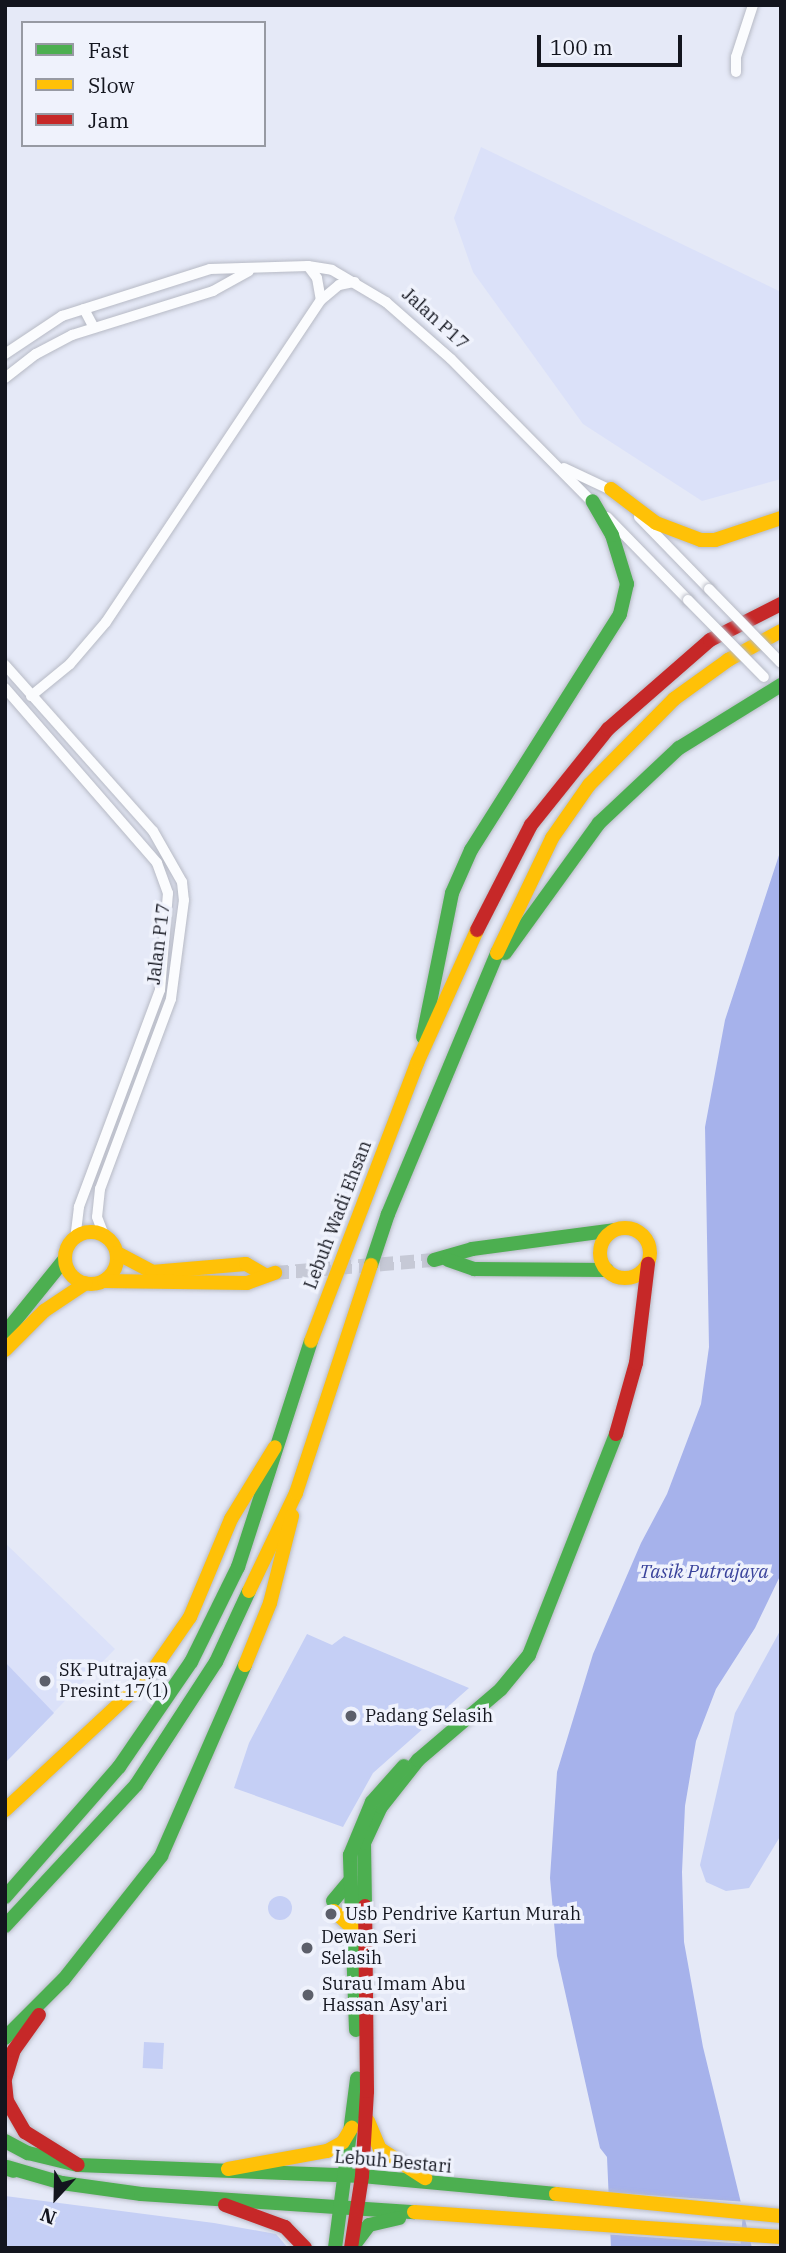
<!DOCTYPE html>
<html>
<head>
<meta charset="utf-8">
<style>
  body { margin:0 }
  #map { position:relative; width:786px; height:2253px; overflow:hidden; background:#e5e9f7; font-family:"IBM Plex Serif",serif }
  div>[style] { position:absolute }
  .built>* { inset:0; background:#dbe1f9 }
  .green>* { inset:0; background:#c5cff5; transform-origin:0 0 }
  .round { border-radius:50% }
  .water>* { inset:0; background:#a6b2eb }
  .pier>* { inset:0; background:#e5e9f7; transform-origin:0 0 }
  .secondary-tunnel>* { height:14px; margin-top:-7px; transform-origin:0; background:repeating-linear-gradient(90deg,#c6c9d6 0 14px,transparent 0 21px) }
  .roads { filter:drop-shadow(0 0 2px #b7bac5) drop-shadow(0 0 2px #b7bac5) }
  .street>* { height:10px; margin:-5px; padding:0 5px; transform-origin:5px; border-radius:5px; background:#fbfcfe }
  .fast>* { height:14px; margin:-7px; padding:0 7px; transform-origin:7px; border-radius:7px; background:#4caf50 }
  .slow>* { height:14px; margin:-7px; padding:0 7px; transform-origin:7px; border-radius:7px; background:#ffc107 }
  .slow>.ring { margin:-7px; padding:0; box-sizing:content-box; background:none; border:14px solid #ffc107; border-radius:50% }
  .jam>* { height:14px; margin:-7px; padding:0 7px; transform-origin:7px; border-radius:7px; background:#c62828 }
  .bridges { filter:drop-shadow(0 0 2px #b7bac5) drop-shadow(0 0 2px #b7bac5) }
  .street-bridge>* { height:10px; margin:-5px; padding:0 5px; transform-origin:5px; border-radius:5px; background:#fbfcfe }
  .dots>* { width:19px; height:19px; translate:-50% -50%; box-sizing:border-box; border:4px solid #eff2fc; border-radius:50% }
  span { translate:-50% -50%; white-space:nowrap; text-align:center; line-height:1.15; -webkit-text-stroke:7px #eff2fc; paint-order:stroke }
  .street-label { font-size:18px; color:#13151e }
  .poi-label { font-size:18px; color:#13151e }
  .left { translate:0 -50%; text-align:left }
  .water-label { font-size:19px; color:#3a439b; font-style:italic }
  .frame { position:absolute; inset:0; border:7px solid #13151e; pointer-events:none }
  .legend { position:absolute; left:21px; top:21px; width:245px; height:126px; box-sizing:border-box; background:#eff2fc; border:2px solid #979aa3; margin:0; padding:9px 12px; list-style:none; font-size:21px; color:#13151e }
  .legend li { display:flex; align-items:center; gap:14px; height:35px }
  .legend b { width:35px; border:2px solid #979aa3 }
  .north { position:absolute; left:21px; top:2162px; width:70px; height:70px; -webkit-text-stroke:5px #eff2fc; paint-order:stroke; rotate:202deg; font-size:19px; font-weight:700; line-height:28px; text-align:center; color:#13151e }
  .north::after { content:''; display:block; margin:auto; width:24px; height:32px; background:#13151e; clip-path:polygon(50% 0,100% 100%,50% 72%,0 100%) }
  .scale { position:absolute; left:537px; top:35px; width:145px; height:32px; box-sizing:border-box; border:4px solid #13151e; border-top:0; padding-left:9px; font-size:21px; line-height:24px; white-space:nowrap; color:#13151e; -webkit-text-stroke:5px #eff2fc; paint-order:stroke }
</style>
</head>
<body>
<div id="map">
  <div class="built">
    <div style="clip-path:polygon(481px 147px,781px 292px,781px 479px,702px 501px,583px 424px,473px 272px,454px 218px)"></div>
    <div style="clip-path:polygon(5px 1543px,115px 1649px,5px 1763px)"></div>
  </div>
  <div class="green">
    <div style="clip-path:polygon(781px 1629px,781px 1835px,749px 1888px,726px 1891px,706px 1882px,700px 1865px,735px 1713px)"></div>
    <div style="clip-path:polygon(307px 1634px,332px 1645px,344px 1636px,469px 1688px,373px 1773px,343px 1827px,234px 1788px,249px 1743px)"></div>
    <div style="clip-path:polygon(5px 1662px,54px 1713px,5px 1763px)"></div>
    <div class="round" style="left:268px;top:1896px;width:24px;height:24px"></div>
    <div style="left:144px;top:2042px;width:20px;height:26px;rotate:3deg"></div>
    <div style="clip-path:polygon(5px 2196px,214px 2223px,276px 2234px,288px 2248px,5px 2248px)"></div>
  </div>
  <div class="water">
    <div style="clip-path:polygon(781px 849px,781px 1574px,755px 1628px,716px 1689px,696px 1741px,685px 1806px,682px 1872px,684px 1942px,703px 2047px,752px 2248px,611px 2248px,607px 2157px,600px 2148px,557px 1956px,550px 1878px,557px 1772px,593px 1654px,641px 1543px,667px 1494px,701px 1404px,709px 1347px,705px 1127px,725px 1020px)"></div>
  </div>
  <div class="pier">
    <div style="left:605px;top:2192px;width:139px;height:42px;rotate:4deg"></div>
  </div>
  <div class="secondary-tunnel">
    <div style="left:275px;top:1273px;width:160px;rotate:-4.7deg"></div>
  </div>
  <div class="roads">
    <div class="street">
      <div style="left:736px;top:72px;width:15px;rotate:-90deg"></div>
      <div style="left:736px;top:57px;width:55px;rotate:-71.9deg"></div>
      <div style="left:308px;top:266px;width:15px;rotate:53deg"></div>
      <div style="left:317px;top:278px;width:22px;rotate:80deg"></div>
      <div style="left:84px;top:309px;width:21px;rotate:62deg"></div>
      <div style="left:5px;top:354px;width:69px;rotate:-33.7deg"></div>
      <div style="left:62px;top:316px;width:155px;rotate:-17.6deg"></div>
      <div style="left:210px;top:269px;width:98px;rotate:-1.8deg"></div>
      <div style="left:308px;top:266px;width:24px;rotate:9deg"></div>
      <div style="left:332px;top:270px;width:63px;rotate:30.7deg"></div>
      <div style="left:386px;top:302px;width:86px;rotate:41.2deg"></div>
      <div style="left:451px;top:359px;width:204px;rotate:45.4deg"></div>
      <div style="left:5px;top:378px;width:39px;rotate:-38deg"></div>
      <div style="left:36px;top:354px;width:41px;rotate:-27.8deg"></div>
      <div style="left:72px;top:335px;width:148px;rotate:-17.3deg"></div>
      <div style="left:213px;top:291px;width:41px;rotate:-29.1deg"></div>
      <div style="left:564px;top:468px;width:54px;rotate:25.1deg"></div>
      <div style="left:607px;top:517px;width:116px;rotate:45.7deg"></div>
      <div style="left:639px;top:517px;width:100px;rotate:45.8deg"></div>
      <div style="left:5px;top:665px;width:222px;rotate:48.3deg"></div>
      <div style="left:153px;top:831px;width:59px;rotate:60.4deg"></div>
      <div style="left:182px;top:882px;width:18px;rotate:84deg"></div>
      <div style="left:184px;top:900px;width:100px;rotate:97.5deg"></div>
      <div style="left:171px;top:999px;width:203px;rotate:110.5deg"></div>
      <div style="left:100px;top:1189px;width:28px;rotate:96deg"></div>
      <div style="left:97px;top:1217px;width:19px;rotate:69deg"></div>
      <div style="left:5px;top:688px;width:232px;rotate:49deg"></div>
      <div style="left:157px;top:863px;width:32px;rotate:70deg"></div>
      <div style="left:168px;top:893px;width:97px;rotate:94.7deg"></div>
      <div style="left:160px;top:990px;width:232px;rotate:110.5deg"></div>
      <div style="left:79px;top:1207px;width:31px;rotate:97deg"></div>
      <div style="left:31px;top:696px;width:50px;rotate:-39.4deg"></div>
      <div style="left:70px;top:664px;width:55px;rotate:-49.4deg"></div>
      <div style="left:106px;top:622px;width:387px;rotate:-56.3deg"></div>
      <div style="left:321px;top:300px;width:23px;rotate:-40deg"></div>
      <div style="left:339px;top:285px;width:16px;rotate:-11deg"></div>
    </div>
    <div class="fast">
      <div style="left:505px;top:953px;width:160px;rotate:-54.1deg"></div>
      <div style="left:599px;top:823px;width:110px;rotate:-43.2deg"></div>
      <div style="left:679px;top:748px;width:120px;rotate:-31.7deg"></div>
      <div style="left:423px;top:1037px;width:147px;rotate:-78.6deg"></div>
      <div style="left:452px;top:893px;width:47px;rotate:-66.2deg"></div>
      <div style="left:471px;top:850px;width:279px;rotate:-57.7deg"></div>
      <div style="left:620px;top:614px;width:31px;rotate:-77deg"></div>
      <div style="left:627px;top:584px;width:51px;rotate:-107deg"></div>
      <div style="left:612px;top:535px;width:39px;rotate:-120deg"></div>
      <div style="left:434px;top:1260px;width:40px;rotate:-16deg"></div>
      <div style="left:472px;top:1249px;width:143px;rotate:-7.6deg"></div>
      <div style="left:448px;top:1260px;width:28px;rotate:19deg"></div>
      <div style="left:474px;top:1269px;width:133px;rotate:0.4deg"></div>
      <div style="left:371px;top:1265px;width:54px;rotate:-71.6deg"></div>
      <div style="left:388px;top:1214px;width:283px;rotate:-67.3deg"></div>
      <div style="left:5px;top:1333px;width:95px;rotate:-51deg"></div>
      <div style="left:5px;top:1897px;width:173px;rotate:-48.8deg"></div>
      <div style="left:119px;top:1767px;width:127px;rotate:-55.6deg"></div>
      <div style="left:191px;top:1662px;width:106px;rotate:-63.7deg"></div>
      <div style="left:238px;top:1567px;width:237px;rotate:-72.1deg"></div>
      <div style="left:333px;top:1901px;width:26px;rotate:-50deg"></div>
      <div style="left:365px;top:1906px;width:63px;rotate:-90.9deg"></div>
      <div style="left:364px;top:1843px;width:40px;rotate:-65deg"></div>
      <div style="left:381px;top:1807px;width:60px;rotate:-51.8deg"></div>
      <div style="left:418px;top:1760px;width:109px;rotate:-40.5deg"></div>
      <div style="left:501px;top:1689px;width:44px;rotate:-50.5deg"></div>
      <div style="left:529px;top:1655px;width:238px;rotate:-68.5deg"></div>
      <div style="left:5px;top:1926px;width:192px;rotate:-47.1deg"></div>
      <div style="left:136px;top:1785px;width:147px;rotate:-57deg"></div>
      <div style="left:216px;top:1662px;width:78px;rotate:-65.1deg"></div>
      <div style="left:356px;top:2030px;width:175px;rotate:-92deg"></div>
      <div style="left:350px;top:1855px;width:57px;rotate:-67.5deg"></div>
      <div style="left:372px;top:1802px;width:48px;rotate:-48.4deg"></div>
      <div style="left:5px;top:2038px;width:83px;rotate:-45deg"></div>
      <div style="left:64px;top:1979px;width:157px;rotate:-51.7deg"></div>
      <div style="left:161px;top:1856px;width:209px;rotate:-66.3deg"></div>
      <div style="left:5px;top:2141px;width:26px;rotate:28deg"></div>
      <div style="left:28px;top:2153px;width:51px;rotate:13.5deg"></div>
      <div style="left:78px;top:2165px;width:284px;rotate:2.2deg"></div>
      <div style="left:362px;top:2176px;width:195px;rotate:5.3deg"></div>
      <div style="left:7px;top:2167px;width:57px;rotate:16.2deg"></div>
      <div style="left:62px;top:2183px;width:80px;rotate:7.9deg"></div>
      <div style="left:141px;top:2194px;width:274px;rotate:3.8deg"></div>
      <div style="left:5px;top:2168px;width:9px;rotate:18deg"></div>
      <div style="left:354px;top:2245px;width:25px;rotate:-53deg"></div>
      <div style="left:369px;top:2225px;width:31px;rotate:-13deg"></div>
      <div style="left:335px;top:2248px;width:171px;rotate:-82.6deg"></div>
    </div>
    <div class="slow">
      <div style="left:611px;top:489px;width:56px;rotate:37.1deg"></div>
      <div style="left:656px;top:523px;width:48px;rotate:20.7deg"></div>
      <div style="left:701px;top:540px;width:14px"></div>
      <div style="left:715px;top:540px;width:70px;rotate:-18.4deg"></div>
      <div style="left:497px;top:953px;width:127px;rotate:-64.4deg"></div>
      <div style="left:552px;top:838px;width:65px;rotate:-55.1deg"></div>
      <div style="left:589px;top:785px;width:121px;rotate:-45.3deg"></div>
      <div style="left:674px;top:699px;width:67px;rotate:-35.8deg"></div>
      <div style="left:728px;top:660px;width:60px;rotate:-28.7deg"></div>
      <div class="ring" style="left:600px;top:1228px;width:36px;height:36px"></div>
      <div class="ring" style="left:65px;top:1232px;width:38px;height:38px"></div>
      <div style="left:117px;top:1253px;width:40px;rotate:28deg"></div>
      <div style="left:152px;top:1272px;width:94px;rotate:-4.9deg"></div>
      <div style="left:246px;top:1264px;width:20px;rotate:30deg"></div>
      <div style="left:104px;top:1281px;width:143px;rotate:0.8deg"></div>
      <div style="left:247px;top:1283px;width:30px;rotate:-20deg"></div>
      <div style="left:311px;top:1341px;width:298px;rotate:-69.1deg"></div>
      <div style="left:417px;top:1063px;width:146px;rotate:-65.7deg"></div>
      <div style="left:5px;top:1350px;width:55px;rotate:-45deg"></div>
      <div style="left:44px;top:1311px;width:50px;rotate:-33.7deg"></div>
      <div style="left:249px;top:1591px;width:109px;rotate:-64.4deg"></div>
      <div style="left:296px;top:1493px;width:240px;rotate:-71.8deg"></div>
      <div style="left:245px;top:1665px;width:67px;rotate:-68deg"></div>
      <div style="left:270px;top:1603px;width:90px;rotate:-75.8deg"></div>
      <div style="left:5px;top:1810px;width:197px;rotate:-42.9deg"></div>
      <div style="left:149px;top:1676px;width:72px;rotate:-55.2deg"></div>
      <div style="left:190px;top:1617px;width:106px;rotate:-67.3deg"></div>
      <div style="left:231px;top:1519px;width:84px;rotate:-58.6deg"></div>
      <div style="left:334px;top:1911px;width:26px;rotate:43deg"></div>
      <div style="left:368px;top:2121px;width:30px;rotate:67deg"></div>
      <div style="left:380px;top:2149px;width:54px;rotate:32.8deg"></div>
      <div style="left:228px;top:2169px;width:101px;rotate:-10.3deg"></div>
      <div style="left:327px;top:2151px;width:18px;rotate:-29deg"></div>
      <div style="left:343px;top:2142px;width:17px;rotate:-59deg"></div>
      <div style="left:556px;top:2194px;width:226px;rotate:5.6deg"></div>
      <div style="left:414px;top:2212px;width:368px;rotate:3.9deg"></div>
    </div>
    <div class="jam">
      <div style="left:477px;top:930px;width:118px;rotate:-62.8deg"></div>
      <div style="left:531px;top:825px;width:123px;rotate:-51.3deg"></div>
      <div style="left:608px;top:729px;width:135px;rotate:-41.1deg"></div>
      <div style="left:710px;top:640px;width:80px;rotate:-26.9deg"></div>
      <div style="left:616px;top:1434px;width:74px;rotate:-74.3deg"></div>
      <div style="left:636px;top:1363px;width:100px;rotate:-83.1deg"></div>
      <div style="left:5px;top:2079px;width:30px;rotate:-73deg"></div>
      <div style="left:14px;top:2050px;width:43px;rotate:-54.5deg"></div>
      <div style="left:5px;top:2083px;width:18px;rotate:84deg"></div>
      <div style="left:7px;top:2101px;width:36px;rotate:60deg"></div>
      <div style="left:25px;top:2132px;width:62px;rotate:31.9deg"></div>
      <div style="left:225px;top:2205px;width:64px;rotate:20.1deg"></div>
      <div style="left:285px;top:2227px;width:29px;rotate:46deg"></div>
      <div style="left:351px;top:2248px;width:73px;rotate:-81.3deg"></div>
      <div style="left:362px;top:2176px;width:85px;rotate:-86.6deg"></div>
      <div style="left:367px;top:2091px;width:185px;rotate:-90.6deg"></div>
    </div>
  </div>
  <div class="bridges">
    <div class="street-bridge">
      <div style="left:709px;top:589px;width:103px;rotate:45.8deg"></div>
      <div style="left:688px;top:600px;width:108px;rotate:45.4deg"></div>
    </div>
  </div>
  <div class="dots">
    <div style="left:45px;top:1681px;background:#5c5f6a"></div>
    <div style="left:351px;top:1716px;background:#5c5f6a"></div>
    <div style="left:331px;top:1914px;background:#5c5f6a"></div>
    <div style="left:307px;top:1948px;background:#5c5f6a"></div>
    <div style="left:308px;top:1995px;background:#5c5f6a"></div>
  </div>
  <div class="street-label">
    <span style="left:435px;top:319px;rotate:42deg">Jalan P17</span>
    <span style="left:159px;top:944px;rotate:-83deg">Jalan P17</span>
    <span style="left:338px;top:1215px;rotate:-69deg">Lebuh Wadi Ehsan</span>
    <span style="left:393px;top:2162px;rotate:5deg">Lebuh Bestari</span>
  </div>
  <div class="poi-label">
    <span class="left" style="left:59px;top:1681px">SK Putrajaya<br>Presint 17(1)</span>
    <span class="left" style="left:365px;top:1716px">Padang Selasih</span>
    <span class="left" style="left:345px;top:1914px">Usb Pendrive Kartun Murah</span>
    <span class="left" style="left:321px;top:1948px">Dewan Seri<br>Selasih</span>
    <span class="left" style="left:322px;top:1995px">Surau Imam Abu<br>Hassan Asy'ari</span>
  </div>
  <div class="water-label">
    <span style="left:704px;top:1572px">Tasik Putrajaya</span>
  </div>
  <div class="frame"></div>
  <ul class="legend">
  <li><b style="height:9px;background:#4caf50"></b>Fast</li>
  <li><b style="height:9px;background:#ffc107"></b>Slow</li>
  <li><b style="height:9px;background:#c62828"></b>Jam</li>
  </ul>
  <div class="north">N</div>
  <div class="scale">100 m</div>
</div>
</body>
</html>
